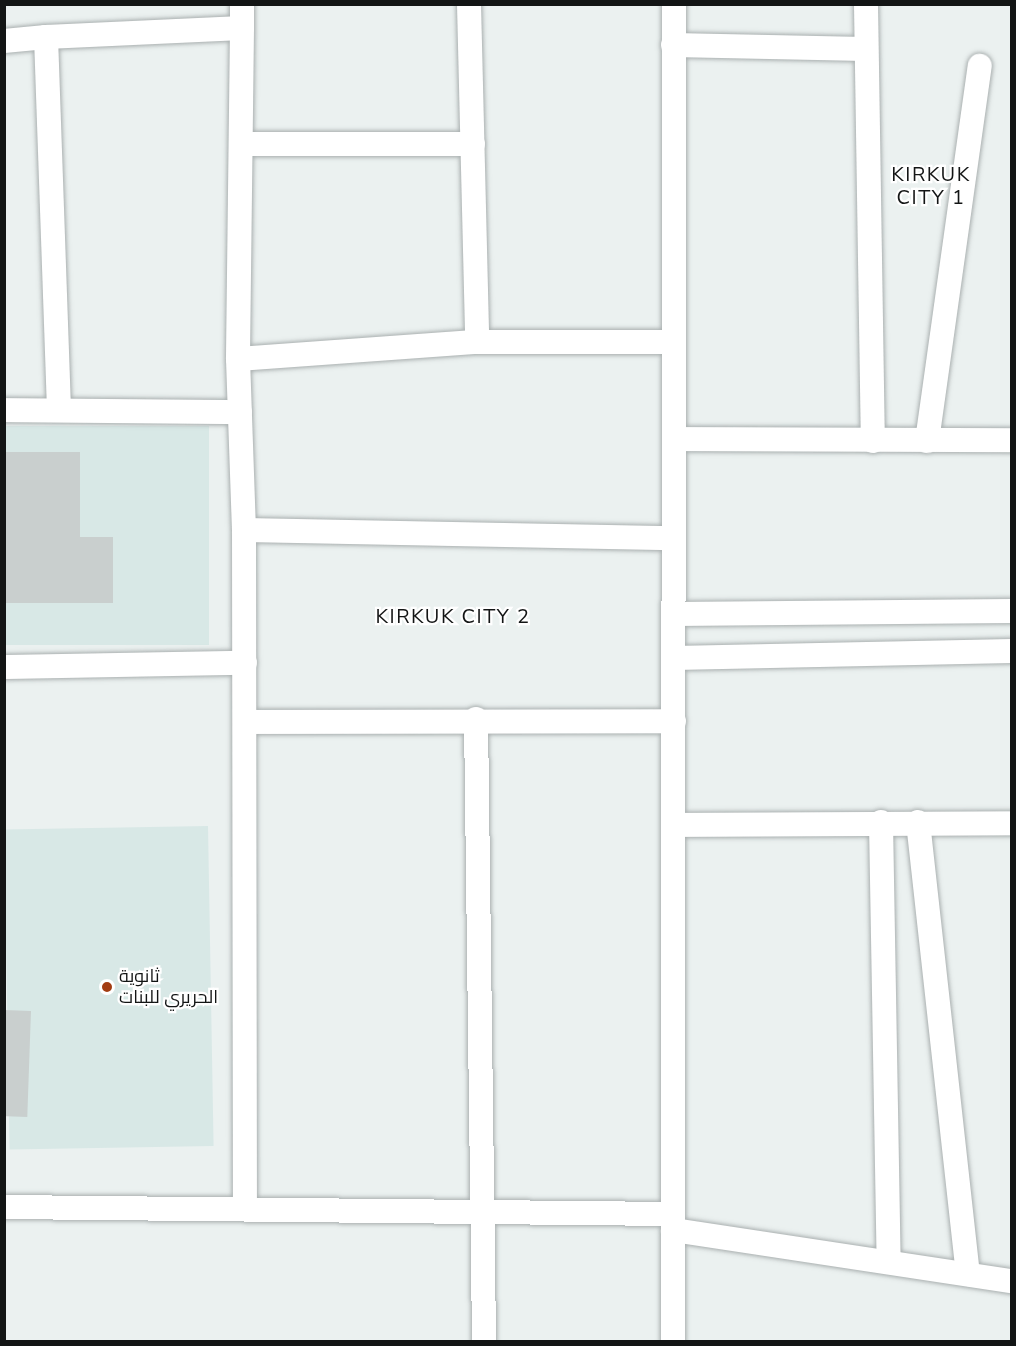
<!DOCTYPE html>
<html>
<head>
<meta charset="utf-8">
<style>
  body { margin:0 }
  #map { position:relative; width:1016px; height:1346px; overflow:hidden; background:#ebf1f0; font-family:"Nunito Sans",Cairo,sans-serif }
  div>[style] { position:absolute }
  .built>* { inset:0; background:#d8e8e6; transform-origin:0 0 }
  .building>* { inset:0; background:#c9cfce; transform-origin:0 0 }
  .roads { filter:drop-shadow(0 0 2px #aab0b0) drop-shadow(0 0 2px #aab0b0) }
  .street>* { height:24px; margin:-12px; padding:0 12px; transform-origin:12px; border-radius:12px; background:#fff }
  .dots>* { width:16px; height:16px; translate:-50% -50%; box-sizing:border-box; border:3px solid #fff; border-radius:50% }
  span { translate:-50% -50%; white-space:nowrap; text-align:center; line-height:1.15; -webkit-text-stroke:4.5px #fff; paint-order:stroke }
  .poi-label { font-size:18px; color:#131515 }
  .left { translate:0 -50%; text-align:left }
  .neighbourhood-label { font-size:20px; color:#131515; letter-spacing:1.5px }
  .frame { position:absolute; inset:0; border:6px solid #131515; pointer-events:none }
</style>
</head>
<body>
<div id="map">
  <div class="built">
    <div style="left:209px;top:426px;width:219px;height:205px;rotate:90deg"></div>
    <div style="left:208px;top:826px;width:320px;height:204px;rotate:89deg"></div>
  </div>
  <div class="building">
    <div style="clip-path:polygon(4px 452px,80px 452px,80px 537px,113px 537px,113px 603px,4px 603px)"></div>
    <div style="left:4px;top:1010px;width:27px;height:106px;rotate:2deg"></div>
  </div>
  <div class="roads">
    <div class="street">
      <div style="left:469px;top:4px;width:338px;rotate:88.6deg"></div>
      <div style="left:866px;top:4px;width:437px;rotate:89.1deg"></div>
      <div style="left:242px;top:28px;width:331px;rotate:90.7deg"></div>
      <div style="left:238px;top:359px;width:171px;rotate:88deg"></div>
      <div style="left:244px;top:530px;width:679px;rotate:89.92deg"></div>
      <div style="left:46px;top:37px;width:196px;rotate:-2.6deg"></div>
      <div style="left:242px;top:28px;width:24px;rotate:-90deg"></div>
      <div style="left:4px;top:41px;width:42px;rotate:-5.4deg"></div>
      <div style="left:46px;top:37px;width:373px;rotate:88deg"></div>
      <div style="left:673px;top:45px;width:192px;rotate:1.2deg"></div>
      <div style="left:241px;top:144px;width:232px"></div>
      <div style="left:238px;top:359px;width:240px;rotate:-4.1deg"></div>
      <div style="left:477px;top:342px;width:197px"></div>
      <div style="left:4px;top:410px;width:236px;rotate:0.5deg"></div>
      <div style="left:674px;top:439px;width:338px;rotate:0.2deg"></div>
      <div style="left:927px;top:441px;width:379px;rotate:-82deg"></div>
      <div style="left:244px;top:530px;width:430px;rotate:1.1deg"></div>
      <div style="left:674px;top:614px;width:338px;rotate:-0.5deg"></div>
      <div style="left:674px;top:658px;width:338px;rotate:-1.2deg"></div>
      <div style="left:4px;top:667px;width:241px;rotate:-1deg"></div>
      <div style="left:476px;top:719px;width:623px;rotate:89.26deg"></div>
      <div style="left:245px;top:722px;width:429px;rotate:-0.1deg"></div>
      <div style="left:881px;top:822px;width:439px;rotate:89deg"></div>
      <div style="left:918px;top:822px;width:455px;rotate:83.7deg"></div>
      <div style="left:674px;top:825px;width:338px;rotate:-0.3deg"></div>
      <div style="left:4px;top:1207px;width:669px;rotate:0.6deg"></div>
      <div style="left:673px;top:1230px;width:343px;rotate:8.6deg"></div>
      <div style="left:673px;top:1342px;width:1338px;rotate:-89.96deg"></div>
    </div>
  </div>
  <div class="dots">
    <div style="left:107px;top:987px;background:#a23c11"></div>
  </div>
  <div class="poi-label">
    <span class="left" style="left:119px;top:987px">ثانوية<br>الحريري للبنات</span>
  </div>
  <div class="neighbourhood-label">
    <span style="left:931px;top:186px">KIRKUK<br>CITY 1</span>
    <span style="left:453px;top:616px">KIRKUK CITY 2</span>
  </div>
  <div class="frame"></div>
</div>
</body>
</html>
